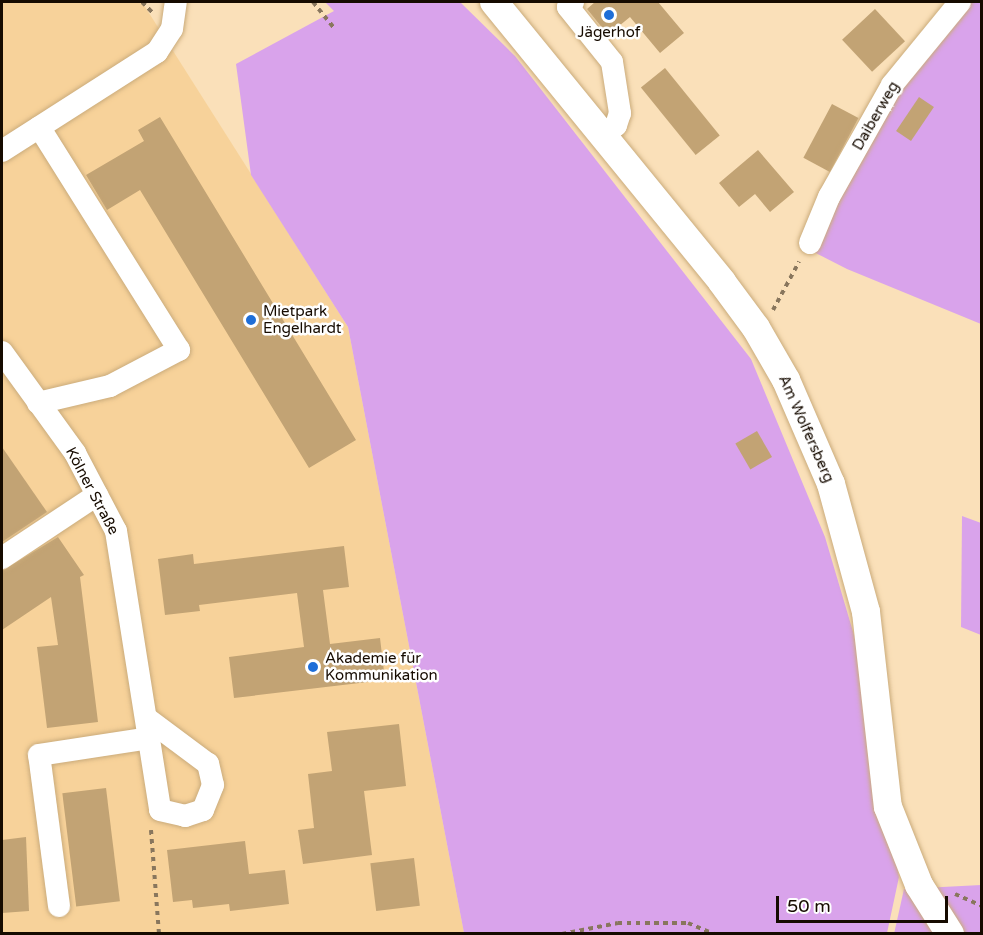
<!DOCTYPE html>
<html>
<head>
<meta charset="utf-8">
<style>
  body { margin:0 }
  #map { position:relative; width:983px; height:935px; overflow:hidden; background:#fae0b9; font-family:"Varela Round",sans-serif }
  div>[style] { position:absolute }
  .built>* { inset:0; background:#f7d29a }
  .green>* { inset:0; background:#d9a3eb }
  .building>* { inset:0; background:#c2a374; transform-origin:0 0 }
  .path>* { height:4px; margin-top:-2px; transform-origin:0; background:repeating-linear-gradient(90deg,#88765d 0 4.5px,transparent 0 9px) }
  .roads { filter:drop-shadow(0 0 2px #caab7b) drop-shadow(0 0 2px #caab7b) }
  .minor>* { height:22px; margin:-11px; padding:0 11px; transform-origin:11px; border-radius:11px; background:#fff }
  .major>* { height:28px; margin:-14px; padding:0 14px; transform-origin:14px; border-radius:14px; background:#fff }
  .dots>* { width:16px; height:16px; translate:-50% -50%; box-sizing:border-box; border:3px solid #fff; border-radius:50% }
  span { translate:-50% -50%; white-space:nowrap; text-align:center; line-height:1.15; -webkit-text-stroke:5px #fff; paint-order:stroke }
  .poi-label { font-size:15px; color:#160b00 }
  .left { translate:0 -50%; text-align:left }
  .street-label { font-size:15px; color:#160b00 }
  .frame { position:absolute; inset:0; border:3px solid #160b00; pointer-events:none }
  .scale { position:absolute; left:776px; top:896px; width:172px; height:27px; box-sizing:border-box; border:3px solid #160b00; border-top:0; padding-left:8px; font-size:18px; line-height:21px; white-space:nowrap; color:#160b00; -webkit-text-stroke:4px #fff; paint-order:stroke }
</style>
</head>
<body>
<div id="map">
  <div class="built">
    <div style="clip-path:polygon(2px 2px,142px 2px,348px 327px,464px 933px,2px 934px)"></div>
  </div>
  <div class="green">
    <div style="clip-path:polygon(325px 2px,460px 2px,515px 56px,751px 359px,825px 537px,854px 635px,899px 877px,887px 933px,464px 933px,348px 327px,251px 175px,236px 64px,334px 11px)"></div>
    <div style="clip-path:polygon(956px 2px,981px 2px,981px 324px,847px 269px,804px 247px)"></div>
    <div style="clip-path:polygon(962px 516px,981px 523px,981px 635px,961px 627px)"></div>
    <div style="clip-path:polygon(981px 885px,981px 933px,894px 934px,904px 889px)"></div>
  </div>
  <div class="building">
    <div style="clip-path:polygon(595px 2px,658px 2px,684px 33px,660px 53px,630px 17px,608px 35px,587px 9px)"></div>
    <div style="left:875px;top:9px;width:44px;height:45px;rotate:47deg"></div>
    <div style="left:665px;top:68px;width:87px;height:31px;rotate:51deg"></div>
    <div style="left:919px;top:97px;width:18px;height:41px;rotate:34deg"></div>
    <div style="left:832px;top:104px;width:30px;height:61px;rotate:28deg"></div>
    <div style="clip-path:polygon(160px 117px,356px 440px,309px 468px,140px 190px,107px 210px,86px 175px,144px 141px,138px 130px)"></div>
    <div style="clip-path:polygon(758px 150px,794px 192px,770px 212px,755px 194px,739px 207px,719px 183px)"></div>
    <div style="left:757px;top:431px;width:30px;height:25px;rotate:60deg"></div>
    <div style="clip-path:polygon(2px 447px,47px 512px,2px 542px)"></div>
    <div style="clip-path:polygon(58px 537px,84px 575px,80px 577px,98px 722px,47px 728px,37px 647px,58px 645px,51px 597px,2px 630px,2px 571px)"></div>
    <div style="clip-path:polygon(344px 546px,349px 587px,323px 590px,330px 644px,380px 638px,385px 680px,234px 698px,229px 657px,304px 647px,297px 593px,199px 605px,200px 611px,165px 615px,158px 559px,193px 554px,194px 564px)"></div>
    <div style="clip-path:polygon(399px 724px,406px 786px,364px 791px,372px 855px,303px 864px,298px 830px,314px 828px,308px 774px,332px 771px,327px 732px)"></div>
    <div style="left:106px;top:788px;width:114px;height:44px;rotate:83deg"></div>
    <div style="clip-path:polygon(26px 837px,29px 911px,2px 913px,2px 840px)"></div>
    <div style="clip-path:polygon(245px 841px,249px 874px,285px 870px,289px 904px,230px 911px,229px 904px,193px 908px,192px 900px,173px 902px,167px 850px)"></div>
    <div style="left:414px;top:858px;width:48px;height:44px;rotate:83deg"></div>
  </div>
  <div class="path">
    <div style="left:142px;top:2px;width:16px;rotate:45deg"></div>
    <div style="left:313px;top:2px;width:32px;rotate:51deg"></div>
    <div style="left:773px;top:310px;width:55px;rotate:-61.6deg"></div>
    <div style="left:151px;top:830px;width:104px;rotate:85.6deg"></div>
    <div style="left:955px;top:894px;width:30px;rotate:24deg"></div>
    <div style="left:562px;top:934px;width:57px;rotate:-11.1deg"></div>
    <div style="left:618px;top:923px;width:70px"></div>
    <div style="left:688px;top:923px;width:28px;rotate:23deg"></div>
  </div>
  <div class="roads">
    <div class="minor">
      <div style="left:573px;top:2px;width:7px;rotate:135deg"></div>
      <div style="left:568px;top:7px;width:70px;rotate:51.3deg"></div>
      <div style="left:612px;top:62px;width:52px;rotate:81.1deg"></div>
      <div style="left:620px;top:113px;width:13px;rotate:108deg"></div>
      <div style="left:616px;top:125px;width:16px;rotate:140deg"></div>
      <div style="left:2px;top:151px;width:184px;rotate:-32.6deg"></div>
      <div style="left:157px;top:52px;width:27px;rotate:-57deg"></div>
      <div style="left:172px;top:29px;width:27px;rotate:-82deg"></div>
      <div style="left:810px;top:243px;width:50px;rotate:-67.6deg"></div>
      <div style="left:829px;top:197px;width:129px;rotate:-60.6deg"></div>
      <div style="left:892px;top:85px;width:107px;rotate:-50.7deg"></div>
      <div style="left:2px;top:352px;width:125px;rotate:54.1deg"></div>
      <div style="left:75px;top:453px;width:88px;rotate:62.3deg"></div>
      <div style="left:116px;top:531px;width:282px;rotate:81deg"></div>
      <div style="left:160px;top:810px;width:26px;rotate:13deg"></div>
      <div style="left:185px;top:816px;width:19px;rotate:-18deg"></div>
      <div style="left:203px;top:810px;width:27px;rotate:-68deg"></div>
      <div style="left:213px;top:785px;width:22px;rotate:-103deg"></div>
      <div style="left:208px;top:764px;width:74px;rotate:-143.3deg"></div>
      <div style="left:38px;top:403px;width:74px;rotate:-13.3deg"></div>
      <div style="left:110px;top:386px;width:78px;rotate:-27.6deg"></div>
      <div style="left:179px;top:350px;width:263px;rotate:-122.1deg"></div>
      <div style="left:2px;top:558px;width:114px;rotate:-33.6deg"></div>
      <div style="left:59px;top:906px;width:152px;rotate:-97.5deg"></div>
      <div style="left:39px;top:755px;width:112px;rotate:-8.7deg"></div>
    </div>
    <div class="major">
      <div style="left:494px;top:2px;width:361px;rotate:50.8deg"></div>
      <div style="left:722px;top:282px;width:57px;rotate:53.5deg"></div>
      <div style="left:756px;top:328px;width:60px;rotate:60deg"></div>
      <div style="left:786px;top:380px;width:113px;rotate:66.6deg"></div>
      <div style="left:831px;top:484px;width:133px;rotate:74.7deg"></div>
      <div style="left:866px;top:612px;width:196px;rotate:83.6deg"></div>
      <div style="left:888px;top:807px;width:84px;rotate:68.3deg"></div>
      <div style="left:919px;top:885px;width:58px;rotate:57.7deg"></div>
    </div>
  </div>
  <div class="dots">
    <div style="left:609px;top:15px;background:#1e6ed8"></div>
    <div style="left:251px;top:320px;background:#1e6ed8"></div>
    <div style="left:313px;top:667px;background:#1e6ed8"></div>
  </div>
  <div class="poi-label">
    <span style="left:609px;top:33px">Jägerhof</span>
    <span class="left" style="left:263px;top:320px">Mietpark<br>Engelhardt</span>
    <span class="left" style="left:325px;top:667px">Akademie für<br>Kommunikation</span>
  </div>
  <div class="street-label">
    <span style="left:876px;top:116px;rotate:-60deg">Daiberweg</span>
    <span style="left:806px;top:429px;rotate:66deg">Am Wolfersberg</span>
    <span style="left:92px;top:491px;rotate:62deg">Kölner Straße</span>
  </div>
  <div class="frame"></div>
  <div class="scale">50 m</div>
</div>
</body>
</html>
